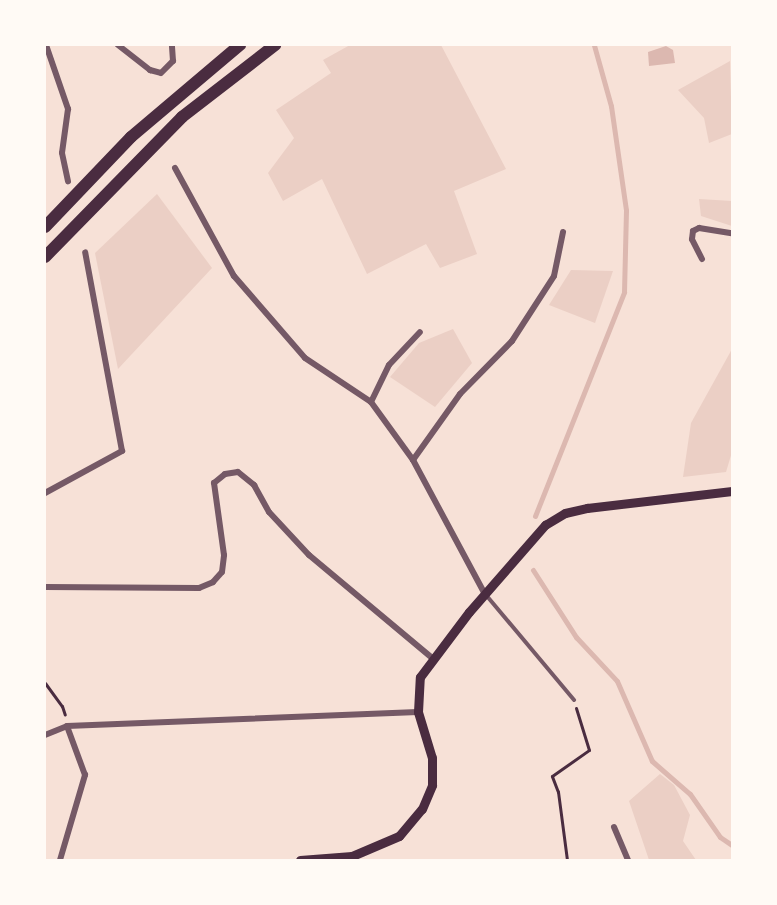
<!DOCTYPE html>
<html>
<head>
<meta charset="utf-8">
<style>
  body { margin:0 }
  #map { position:relative; width:777px; height:905px; overflow:hidden; background:#f7e1d7; font-family:Cabin,sans-serif }
  div>[style] { position:absolute }
  .green>* { inset:0; background:#ebcfc5 }
  .water>* { inset:0; background:#dcb8b0 }
  .stream>* { height:5px; margin:-2.5px; padding:0 2.5px; transform-origin:2.5px; border-radius:2.5px; background:#dcb8b0 }
  .path>* { height:3px; margin:-1.5px; padding:0 1.5px; transform-origin:1.5px; border-radius:1.5px; background:#4a2c40 }
  .service>* { height:4px; margin:-2px; padding:0 2px; transform-origin:2px; border-radius:2px; background:#755966 }
  .minor>* { height:6px; margin:-3px; padding:0 3px; transform-origin:3px; border-radius:3px; background:#755966 }
  .secondary>* { height:9px; margin:-4.5px; padding:0 4.5px; transform-origin:4.5px; border-radius:4.5px; background:#4a2c40 }
  .trunk>* { height:12px; margin:-6px; padding:0 6px; transform-origin:6px; border-radius:6px; background:#4a2c40 }
  span { translate:-50% -50%; white-space:nowrap; text-align:center; line-height:1.15; -webkit-text-stroke:4.5px #fffaf5; paint-order:stroke }
  .frame { position:absolute; inset:0; border:46px solid #fffaf5; pointer-events:none }
</style>
</head>
<body>
<div id="map">
  <div class="green">
    <div style="clip-path:polygon(350px 45px,441px 45px,506px 169px,454px 191px,477px 254px,440px 268px,426px 244px,367px 274px,322px 179px,283px 201px,268px 173px,294px 138px,276px 110px,331px 73px,323px 60px)"></div>
    <div style="clip-path:polygon(730px 61px,732px 134px,709px 143px,704px 118px,678px 90px)"></div>
    <div style="clip-path:polygon(157px 194px,212px 268px,118px 369px,95px 253px)"></div>
    <div style="clip-path:polygon(699px 199px,732px 201px,732px 226px,701px 216px)"></div>
    <div style="clip-path:polygon(571px 270px,613px 271px,595px 323px,549px 305px)"></div>
    <div style="clip-path:polygon(453px 329px,472px 363px,435px 407px,390px 377px,419px 343px)"></div>
    <div style="clip-path:polygon(732px 349px,732px 452px,726px 472px,683px 477px,691px 423px)"></div>
    <div style="clip-path:polygon(660px 774px,674px 785px,690px 815px,683px 841px,696px 860px,649px 860px,629px 801px)"></div>
  </div>
  <div class="water">
    <div style="clip-path:polygon(666px 46px,673px 50px,675px 63px,649px 66px,648px 52px)"></div>
  </div>
  <div class="stream">
    <div style="left:535px;top:516px;width:241px;rotate:-68.3deg"></div>
    <div style="left:624px;top:292px;width:82px;rotate:-88.6deg"></div>
    <div style="left:626px;top:210px;width:105px;rotate:-98.2deg"></div>
    <div style="left:611px;top:106px;width:63px;rotate:-105.6deg"></div>
    <div style="left:533px;top:570px;width:80px;rotate:57.3deg"></div>
    <div style="left:576px;top:637px;width:60px;rotate:47deg"></div>
    <div style="left:617px;top:681px;width:87px;rotate:66.4deg"></div>
    <div style="left:652px;top:761px;width:50px;rotate:41deg"></div>
    <div style="left:690px;top:794px;width:52px;rotate:55.1deg"></div>
    <div style="left:720px;top:837px;width:14px;rotate:34deg"></div>
  </div>
  <div class="path">
    <div style="left:45px;top:683px;width:29px;rotate:54deg"></div>
    <div style="left:62px;top:706px;width:9px;rotate:72deg"></div>
    <div style="left:567px;top:860px;width:69px;rotate:-97.5deg"></div>
    <div style="left:558px;top:792px;width:17px;rotate:-111deg"></div>
    <div style="left:552px;top:776px;width:45px;rotate:-35.1deg"></div>
    <div style="left:589px;top:750px;width:44px;rotate:-107.2deg"></div>
  </div>
  <div class="service">
    <div style="left:486px;top:595px;width:137px;rotate:50deg"></div>
  </div>
  <div class="minor">
    <div style="left:46px;top:45px;width:68px;rotate:71deg"></div>
    <div style="left:68px;top:109px;width:44px;rotate:97.8deg"></div>
    <div style="left:62px;top:153px;width:29px;rotate:78deg"></div>
    <div style="left:118px;top:45px;width:41px;rotate:38deg"></div>
    <div style="left:150px;top:70px;width:11px;rotate:15deg"></div>
    <div style="left:161px;top:73px;width:17px;rotate:-45deg"></div>
    <div style="left:173px;top:61px;width:16px;rotate:-94deg"></div>
    <div style="left:175px;top:168px;width:123px;rotate:61.4deg"></div>
    <div style="left:234px;top:276px;width:108px;rotate:49.1deg"></div>
    <div style="left:305px;top:358px;width:79px;rotate:33.7deg"></div>
    <div style="left:371px;top:402px;width:72px;rotate:54.1deg"></div>
    <div style="left:413px;top:460px;width:152px;rotate:61.8deg"></div>
    <div style="left:702px;top:259px;width:22px;rotate:-117deg"></div>
    <div style="left:692px;top:239px;width:8px;rotate:-83deg"></div>
    <div style="left:693px;top:231px;width:7px;rotate:-27deg"></div>
    <div style="left:699px;top:228px;width:33px;rotate:9deg"></div>
    <div style="left:371px;top:402px;width:41px;rotate:-64.1deg"></div>
    <div style="left:389px;top:365px;width:45px;rotate:-46.8deg"></div>
    <div style="left:413px;top:460px;width:81px;rotate:-54.5deg"></div>
    <div style="left:460px;top:394px;width:74px;rotate:-45.5deg"></div>
    <div style="left:512px;top:341px;width:77px;rotate:-57.1deg"></div>
    <div style="left:554px;top:276px;width:45px;rotate:-78.4deg"></div>
    <div style="left:45px;top:493px;width:88px;rotate:-28.6deg"></div>
    <div style="left:122px;top:451px;width:202px;rotate:-100.5deg"></div>
    <div style="left:45px;top:587px;width:154px;rotate:0.4deg"></div>
    <div style="left:199px;top:588px;width:15px;rotate:-23deg"></div>
    <div style="left:213px;top:582px;width:13px;rotate:-48deg"></div>
    <div style="left:222px;top:572px;width:17px;rotate:-83deg"></div>
    <div style="left:224px;top:555px;width:73px;rotate:-97.9deg"></div>
    <div style="left:214px;top:483px;width:14px;rotate:-39deg"></div>
    <div style="left:225px;top:474px;width:13px;rotate:-9deg"></div>
    <div style="left:238px;top:472px;width:21px;rotate:39deg"></div>
    <div style="left:254px;top:485px;width:31px;rotate:61deg"></div>
    <div style="left:269px;top:512px;width:59px;rotate:47.1deg"></div>
    <div style="left:309px;top:555px;width:160px;rotate:39.9deg"></div>
    <div style="left:45px;top:735px;width:24px;rotate:-22deg"></div>
    <div style="left:67px;top:726px;width:351px;rotate:-2.3deg"></div>
    <div style="left:614px;top:827px;width:36px;rotate:67deg"></div>
    <div style="left:60px;top:860px;width:89px;rotate:-73.6deg"></div>
    <div style="left:85px;top:775px;width:52px;rotate:-110.2deg"></div>
  </div>
  <div class="secondary">
    <div style="left:300px;top:860px;width:52px;rotate:-4.4deg"></div>
    <div style="left:352px;top:856px;width:51px;rotate:-23.1deg"></div>
    <div style="left:399px;top:836px;width:35px;rotate:-50deg"></div>
    <div style="left:422px;top:809px;width:26px;rotate:-67deg"></div>
    <div style="left:432px;top:785px;width:27px;rotate:-90deg"></div>
    <div style="left:432px;top:758px;width:48px;rotate:-106.9deg"></div>
    <div style="left:418px;top:712px;width:35px;rotate:-87deg"></div>
    <div style="left:420px;top:677px;width:81px;rotate:-53deg"></div>
    <div style="left:469px;top:612px;width:116px;rotate:-48.9deg"></div>
    <div style="left:545px;top:525px;width:23px;rotate:-31deg"></div>
    <div style="left:565px;top:513px;width:23px;rotate:-13deg"></div>
    <div style="left:587px;top:508px;width:146px;rotate:-6.7deg"></div>
  </div>
  <div class="trunk">
    <div style="left:45px;top:227px;width:124px;rotate:-46.3deg"></div>
    <div style="left:131px;top:137px;width:143px;rotate:-40.2deg"></div>
    <div style="left:45px;top:257px;width:196px;rotate:-45.6deg"></div>
    <div style="left:182px;top:117px;width:118px;rotate:-37.7deg"></div>
  </div>
  <div class="frame"></div>
</div>
</body>
</html>
